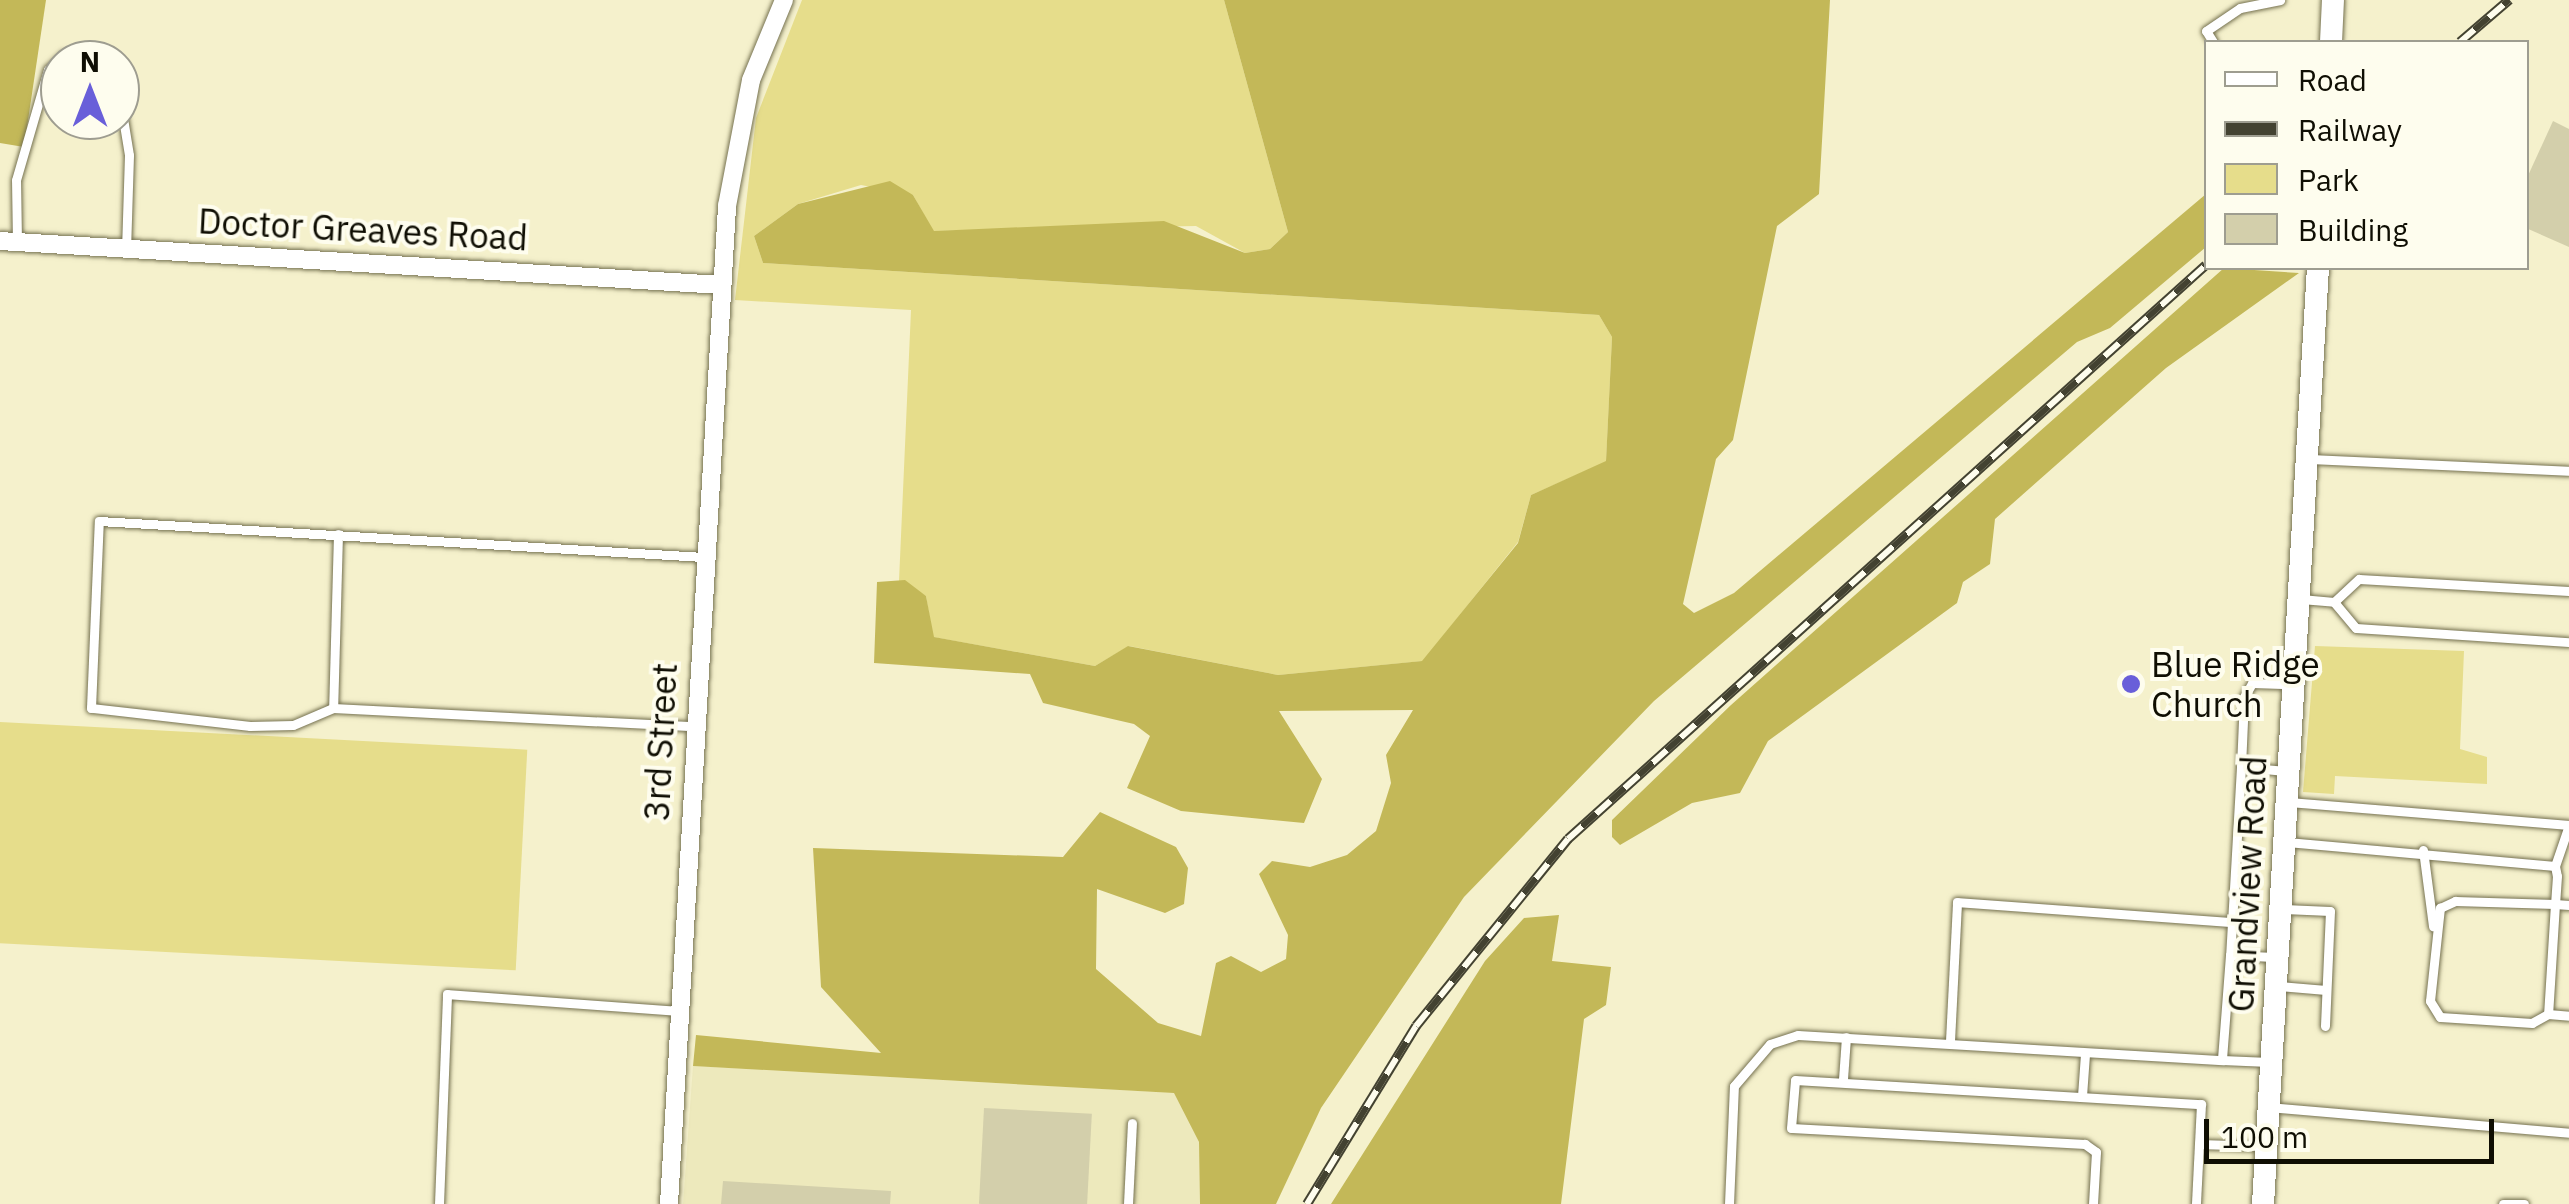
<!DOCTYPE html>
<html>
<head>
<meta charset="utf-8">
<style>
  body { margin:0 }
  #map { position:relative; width:2569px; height:1204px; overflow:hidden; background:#f5f1cc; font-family:"IBM Plex Sans",sans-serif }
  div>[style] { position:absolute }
  .built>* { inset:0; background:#ede9bc }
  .green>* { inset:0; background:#e6dd8b; transform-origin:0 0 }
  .forest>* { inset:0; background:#c3b858 }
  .building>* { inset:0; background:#d3cfab; transform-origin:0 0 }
  .roads { filter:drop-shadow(0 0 2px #757150) drop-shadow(0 0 2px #757150) }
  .service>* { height:9px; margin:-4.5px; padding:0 4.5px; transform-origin:4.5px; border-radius:4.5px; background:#fff }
  .minor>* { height:18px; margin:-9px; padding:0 9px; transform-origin:9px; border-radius:9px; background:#fff }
  .tertiary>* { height:22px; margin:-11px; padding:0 11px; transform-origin:11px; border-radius:11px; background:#fff }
  .rail>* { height:10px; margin-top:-5px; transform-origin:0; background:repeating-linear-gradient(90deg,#fefdee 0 19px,#434231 0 38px); box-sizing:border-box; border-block:2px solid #434231 }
  .dots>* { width:28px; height:28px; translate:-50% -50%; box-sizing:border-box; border:5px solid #fefdee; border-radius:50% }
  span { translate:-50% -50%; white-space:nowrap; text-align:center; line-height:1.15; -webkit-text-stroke:8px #fefdee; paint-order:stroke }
  .street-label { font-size:35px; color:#0f0e03 }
  .poi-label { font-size:35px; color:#0f0e03 }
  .left { translate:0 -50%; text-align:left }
  .legend { position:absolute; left:2204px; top:40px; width:325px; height:230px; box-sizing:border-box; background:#fefdee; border:2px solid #9e9d90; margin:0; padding:12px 18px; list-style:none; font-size:30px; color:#0f0e03 }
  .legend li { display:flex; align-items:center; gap:20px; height:50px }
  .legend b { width:50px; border:2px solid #9e9d90 }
  .north { position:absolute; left:40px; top:40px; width:100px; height:100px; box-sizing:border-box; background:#fefdee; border:2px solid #9e9d90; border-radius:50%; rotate:0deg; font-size:28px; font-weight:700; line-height:40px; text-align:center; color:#0f0e03 }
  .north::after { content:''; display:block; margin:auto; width:35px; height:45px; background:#695fd9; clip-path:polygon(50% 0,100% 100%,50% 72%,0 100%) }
  .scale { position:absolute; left:2204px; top:1119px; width:290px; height:45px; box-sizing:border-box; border:5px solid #0f0e03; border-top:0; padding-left:12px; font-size:30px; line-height:35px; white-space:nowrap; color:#0f0e03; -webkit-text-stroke:8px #fefdee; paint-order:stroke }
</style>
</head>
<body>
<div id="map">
  <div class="built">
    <div style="clip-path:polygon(693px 1066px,1175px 1093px,1199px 1142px,1205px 1188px,1200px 1204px,683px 1204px)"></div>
  </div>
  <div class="green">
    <div style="clip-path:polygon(802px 0,1224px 0,1288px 232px,1270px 249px,1245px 253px,1196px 226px,933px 231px,913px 195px,861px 185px,798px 204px,754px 236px,763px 263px,1599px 315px,1612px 337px,1606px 462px,1531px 495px,1518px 542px,1423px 661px,1278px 675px,1129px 646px,1095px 666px,933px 637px,926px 596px,899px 581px,911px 310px,735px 300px,756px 118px)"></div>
    <div style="clip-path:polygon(2315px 646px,2464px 651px,2460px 749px,2487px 757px,2487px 784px,2335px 776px,2334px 794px,2303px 792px)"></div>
    <div style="left:0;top:722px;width:528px;height:221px;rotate:3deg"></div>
  </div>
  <div class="forest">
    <div style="clip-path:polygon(0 0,46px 0,24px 147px,0 143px)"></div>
    <div style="clip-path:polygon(1224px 0,1830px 0,1819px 194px,1777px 226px,1733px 440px,1716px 459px,1683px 604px,1694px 613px,1734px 593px,2206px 194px,2206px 247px,2110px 328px,2077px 342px,1654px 701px,1464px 897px,1321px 1108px,1276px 1204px,1200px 1204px,1199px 1142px,1174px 1093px,693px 1066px,696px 1035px,881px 1053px,821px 987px,813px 848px,1063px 857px,1100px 812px,1176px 847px,1188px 868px,1184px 904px,1165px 913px,1097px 889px,1096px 969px,1158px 1023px,1201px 1036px,1216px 963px,1231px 956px,1261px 972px,1286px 959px,1288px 935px,1259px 874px,1272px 861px,1310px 867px,1347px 855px,1376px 831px,1391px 783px,1386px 755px,1413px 710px,1279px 711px,1322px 779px,1304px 823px,1181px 811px,1127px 788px,1150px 736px,1134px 724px,1043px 703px,1030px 674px,874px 663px,877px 582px,905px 580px,926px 596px,934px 637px,1095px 666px,1128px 646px,1278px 675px,1422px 661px,1518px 543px,1531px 495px,1606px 461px,1612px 337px,1599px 315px,763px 263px,754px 236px,798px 204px,890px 181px,913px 195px,934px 231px,1164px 221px,1245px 253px,1270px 249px,1288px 232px)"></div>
    <div style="clip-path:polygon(2224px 268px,2299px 273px,2166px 368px,1995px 519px,1990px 564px,1963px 582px,1957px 603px,1768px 741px,1740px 793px,1692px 803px,1620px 845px,1612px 837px,1612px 820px,1731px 705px)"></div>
    <div style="clip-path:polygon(1559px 915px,1552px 961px,1611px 967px,1606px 1005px,1584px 1019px,1561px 1204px,1331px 1204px,1485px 961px,1524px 918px)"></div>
  </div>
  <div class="building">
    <div style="clip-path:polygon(2553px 121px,2569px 129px,2569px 247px,2526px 228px,2526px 180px)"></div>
    <div style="left:984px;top:1108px;width:108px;height:96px;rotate:3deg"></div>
    <div style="clip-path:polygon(723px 1181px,891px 1191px,890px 1204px,721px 1204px)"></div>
  </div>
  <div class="roads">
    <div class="service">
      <div style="left:2213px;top:42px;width:13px;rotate:-122deg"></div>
      <div style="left:2206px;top:31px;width:41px;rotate:-34.1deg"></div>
      <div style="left:2240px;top:8px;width:41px;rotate:-11.3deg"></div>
      <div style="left:120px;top:100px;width:56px;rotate:80.7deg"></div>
      <div style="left:129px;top:155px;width:93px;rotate:91.8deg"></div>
      <div style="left:17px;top:242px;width:62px;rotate:-90.9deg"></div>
      <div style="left:16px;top:180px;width:115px;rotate:-73.8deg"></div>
      <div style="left:48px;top:70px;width:22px;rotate:-43deg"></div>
      <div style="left:64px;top:55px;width:37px;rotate:8deg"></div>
      <div style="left:2309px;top:459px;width:260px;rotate:2.6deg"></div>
      <div style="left:338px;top:534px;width:174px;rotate:91.6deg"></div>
      <div style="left:333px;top:708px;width:361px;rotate:2.9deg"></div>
      <div style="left:2301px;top:599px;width:33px;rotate:5deg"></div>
      <div style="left:2334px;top:602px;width:34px;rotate:-43deg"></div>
      <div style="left:2359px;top:579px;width:210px;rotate:3.3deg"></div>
      <div style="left:2334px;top:602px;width:34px;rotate:50deg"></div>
      <div style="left:2356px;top:628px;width:213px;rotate:3.8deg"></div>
      <div style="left:333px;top:708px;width:43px;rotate:157deg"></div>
      <div style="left:293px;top:725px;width:43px;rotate:178.7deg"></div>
      <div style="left:250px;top:726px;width:160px;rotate:-173.5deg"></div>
      <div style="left:91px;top:708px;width:187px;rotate:-87.6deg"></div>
      <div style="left:99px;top:521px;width:605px;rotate:3.41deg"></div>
      <div style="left:2241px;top:767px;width:188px;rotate:93.3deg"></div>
      <div style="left:2230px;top:955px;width:44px;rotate:2.6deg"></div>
      <div style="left:2286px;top:771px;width:45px;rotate:-174.9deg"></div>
      <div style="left:2241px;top:767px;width:70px;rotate:-87.5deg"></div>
      <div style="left:2244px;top:697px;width:16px;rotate:-60deg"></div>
      <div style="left:2252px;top:683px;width:38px;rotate:2deg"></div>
      <div style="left:2289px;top:802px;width:281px;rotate:4.7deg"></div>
      <div style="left:2287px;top:842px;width:269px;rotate:5.1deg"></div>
      <div style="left:2555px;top:866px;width:10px;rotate:79deg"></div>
      <div style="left:2557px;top:876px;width:28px;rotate:94deg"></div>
      <div style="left:2555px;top:904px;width:110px;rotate:93.6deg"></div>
      <div style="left:2548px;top:1014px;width:18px;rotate:151deg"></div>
      <div style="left:2532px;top:1023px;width:92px;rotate:-176.3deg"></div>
      <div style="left:2440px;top:1017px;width:19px;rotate:-122deg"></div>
      <div style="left:2430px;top:1001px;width:94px;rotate:-83.9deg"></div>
      <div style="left:2440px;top:908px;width:17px;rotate:-25deg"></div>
      <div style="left:2455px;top:901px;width:100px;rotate:1.7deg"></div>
      <div style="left:2555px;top:904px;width:14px;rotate:4deg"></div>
      <div style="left:2423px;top:850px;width:77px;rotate:82.5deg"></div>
      <div style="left:2555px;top:866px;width:43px;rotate:-71.1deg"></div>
      <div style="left:2284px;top:909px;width:46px;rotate:2.5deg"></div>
      <div style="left:2330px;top:911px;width:115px;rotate:92.5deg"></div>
      <div style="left:2230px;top:955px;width:105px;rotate:94.4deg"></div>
      <div style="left:2222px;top:1060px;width:47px;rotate:2.4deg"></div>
      <div style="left:2279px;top:986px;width:47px;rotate:4.9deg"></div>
      <div style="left:2548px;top:1014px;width:21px;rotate:5deg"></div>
      <div style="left:1950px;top:1041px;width:139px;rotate:-87.1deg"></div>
      <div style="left:1957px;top:902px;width:276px;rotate:4.2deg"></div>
      <div style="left:1843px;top:1079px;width:42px;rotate:-85.9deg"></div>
      <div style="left:2082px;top:1096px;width:42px;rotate:-85.9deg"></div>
      <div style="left:2268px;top:1107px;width:302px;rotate:4.9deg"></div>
      <div style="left:2199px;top:1144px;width:64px;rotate:1.8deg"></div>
      <div style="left:439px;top:1204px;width:210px;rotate:-87.8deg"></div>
      <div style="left:447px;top:994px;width:232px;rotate:4.2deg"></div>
      <div style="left:1128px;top:1204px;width:81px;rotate:-87.2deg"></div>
      <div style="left:1729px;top:1204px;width:118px;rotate:-87.6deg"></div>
      <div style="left:1734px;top:1086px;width:55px;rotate:-49.4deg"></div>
      <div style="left:1770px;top:1044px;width:29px;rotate:-18deg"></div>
      <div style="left:1798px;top:1035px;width:425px;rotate:3.4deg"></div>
      <div style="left:2093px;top:1204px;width:52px;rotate:-86.7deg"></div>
      <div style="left:2096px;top:1152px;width:14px;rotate:-144deg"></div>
      <div style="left:2085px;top:1144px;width:294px;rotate:-176.9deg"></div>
      <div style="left:1791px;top:1128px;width:48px;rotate:-85.2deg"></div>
      <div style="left:1795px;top:1080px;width:407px;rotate:3.4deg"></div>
      <div style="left:2201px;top:1104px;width:100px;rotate:92.9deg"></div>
      <div style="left:2503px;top:1204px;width:21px"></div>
    </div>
    <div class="minor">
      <div style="left:0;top:241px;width:722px;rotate:3.49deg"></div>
      <div style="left:669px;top:1204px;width:1000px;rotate:-86.67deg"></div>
      <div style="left:727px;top:206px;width:128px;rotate:-79.2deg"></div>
      <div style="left:751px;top:80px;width:87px;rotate:-67.6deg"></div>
    </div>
    <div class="tertiary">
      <div style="left:2331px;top:42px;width:42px;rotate:-87.3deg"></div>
      <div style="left:2263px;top:1204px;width:938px;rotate:-86.64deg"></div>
    </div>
  </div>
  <div class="rail">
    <div style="left:2460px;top:42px;width:65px;rotate:-40.6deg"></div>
    <div style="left:1307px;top:1204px;width:209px;rotate:-58.5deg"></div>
    <div style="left:1416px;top:1026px;width:241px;rotate:-50.9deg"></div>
    <div style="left:1568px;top:839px;width:858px;rotate:-41.98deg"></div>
  </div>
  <div class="dots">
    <div style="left:2131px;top:684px;background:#695fd9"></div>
  </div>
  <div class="street-label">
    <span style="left:363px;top:229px;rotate:3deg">Doctor Greaves Road</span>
    <span style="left:660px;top:742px;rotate:-87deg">3rd Street</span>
    <span style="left:2247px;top:884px;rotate:-87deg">Grandview Road</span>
  </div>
  <div class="poi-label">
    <span class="left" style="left:2151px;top:684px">Blue Ridge<br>Church</span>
  </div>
  <ul class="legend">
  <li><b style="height:12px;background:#fff"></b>Road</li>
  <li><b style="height:12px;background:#434231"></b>Railway</li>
  <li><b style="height:28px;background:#e6dd8b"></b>Park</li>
  <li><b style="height:28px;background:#d3cfab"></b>Building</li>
  </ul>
  <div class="north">N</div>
  <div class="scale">100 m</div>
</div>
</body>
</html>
